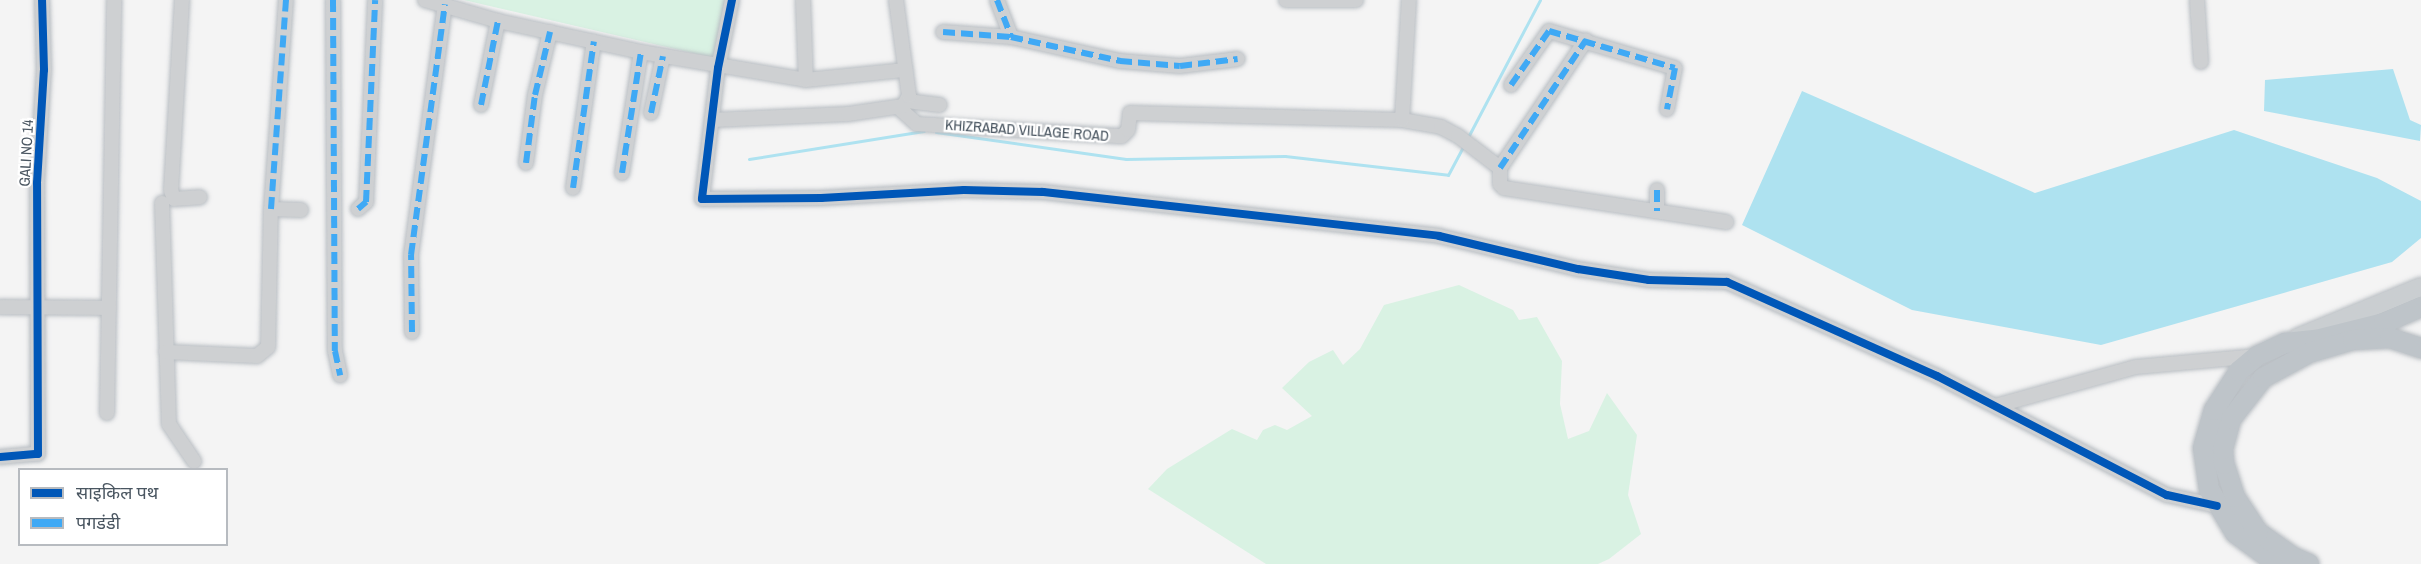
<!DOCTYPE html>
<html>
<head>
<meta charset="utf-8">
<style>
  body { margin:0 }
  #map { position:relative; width:2421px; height:564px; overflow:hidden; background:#f4f4f4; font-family:"Archivo Narrow","Noto Sans Devanagari",sans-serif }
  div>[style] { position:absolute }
  .green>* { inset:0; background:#d9f2e3 }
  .water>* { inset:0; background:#aee2f0 }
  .stream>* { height:3px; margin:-1.5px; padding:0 1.5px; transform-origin:1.5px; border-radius:1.5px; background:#aee2f0 }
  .roads { filter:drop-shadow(0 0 2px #b9bec3) drop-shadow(0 0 2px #b9bec3) }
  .minor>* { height:14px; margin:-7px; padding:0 7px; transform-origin:7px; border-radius:7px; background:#ced0d2 }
  .major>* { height:18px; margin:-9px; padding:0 9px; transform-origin:9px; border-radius:9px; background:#caced1 }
  .highway>* { height:20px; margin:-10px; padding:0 10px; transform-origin:10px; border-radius:10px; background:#bec4c9 }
  .quiet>* { height:6px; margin-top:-3px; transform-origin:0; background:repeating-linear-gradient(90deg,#3fa9f5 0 12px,transparent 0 18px) }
  .cycleway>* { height:8px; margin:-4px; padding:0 4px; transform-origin:4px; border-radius:4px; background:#0057b8 }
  span { translate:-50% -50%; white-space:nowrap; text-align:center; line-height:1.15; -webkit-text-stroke:4.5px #fff; paint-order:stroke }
  .street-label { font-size:15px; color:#4a5661 }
  .legend { position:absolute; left:18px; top:468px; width:210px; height:78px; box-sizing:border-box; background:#fff; border:2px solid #b7bbc0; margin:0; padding:8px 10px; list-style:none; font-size:18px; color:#4a5661 }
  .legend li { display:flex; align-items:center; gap:12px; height:30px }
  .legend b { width:30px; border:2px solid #b7bbc0 }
</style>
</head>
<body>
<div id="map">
  <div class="green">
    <div style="clip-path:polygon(464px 0,729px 0,714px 58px)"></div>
    <div style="clip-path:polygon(1459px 285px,1513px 310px,1519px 320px,1537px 317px,1562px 361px,1560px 404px,1568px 439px,1589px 431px,1607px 393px,1637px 435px,1628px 495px,1641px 534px,1609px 559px,1598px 564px,1266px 564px,1148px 489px,1167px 469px,1232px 429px,1257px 440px,1263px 430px,1275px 425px,1287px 430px,1312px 416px,1282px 388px,1309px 362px,1333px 350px,1343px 365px,1360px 349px,1384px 305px)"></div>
  </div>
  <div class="water">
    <div style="clip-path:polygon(2393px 69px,2410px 120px,2421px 125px,2420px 141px,2264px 111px,2265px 80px)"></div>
    <div style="clip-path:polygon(1802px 91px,2035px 193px,2234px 130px,2377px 178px,2421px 201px,2421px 238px,2392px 262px,2101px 345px,1912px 310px,1742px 225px)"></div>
  </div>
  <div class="stream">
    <div style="left:936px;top:132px;width:192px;rotate:8.1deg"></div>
    <div style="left:1126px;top:159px;width:159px;rotate:-1.1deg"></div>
    <div style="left:1285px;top:156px;width:164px;rotate:6.6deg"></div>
    <div style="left:1448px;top:175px;width:34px;rotate:-62deg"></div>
    <div style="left:1467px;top:139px;width:157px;rotate:-62.3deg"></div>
    <div style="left:749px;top:159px;width:177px;rotate:-9.1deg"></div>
  </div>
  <div class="roads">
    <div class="minor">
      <div style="left:182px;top:0;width:190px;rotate:93.3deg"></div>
      <div style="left:171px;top:190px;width:9px;rotate:72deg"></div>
      <div style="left:174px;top:199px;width:26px;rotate:-4deg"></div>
      <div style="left:333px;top:0;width:351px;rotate:89.7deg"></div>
      <div style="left:335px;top:351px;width:25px;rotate:78deg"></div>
      <div style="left:425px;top:0;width:76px;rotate:16deg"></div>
      <div style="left:498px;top:21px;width:146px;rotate:12.2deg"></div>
      <div style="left:641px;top:52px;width:167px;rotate:9.6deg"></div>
      <div style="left:806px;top:80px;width:100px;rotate:-5.8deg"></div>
      <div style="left:732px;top:0;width:69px;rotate:101.6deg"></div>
      <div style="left:718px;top:68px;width:132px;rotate:97deg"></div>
      <div style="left:702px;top:199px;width:119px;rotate:-0.5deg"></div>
      <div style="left:821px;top:198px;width:143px;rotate:-3.2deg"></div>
      <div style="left:964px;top:190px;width:79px;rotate:1.5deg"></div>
      <div style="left:1043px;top:192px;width:398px;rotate:6.3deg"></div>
      <div style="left:1439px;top:236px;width:143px;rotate:13.4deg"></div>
      <div style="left:1578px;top:269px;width:72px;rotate:8.8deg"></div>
      <div style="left:1649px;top:280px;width:78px;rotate:1.5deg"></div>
      <div style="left:1727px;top:282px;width:230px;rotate:24.1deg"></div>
      <div style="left:1937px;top:376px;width:259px;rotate:27.4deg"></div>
      <div style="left:2167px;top:495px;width:51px;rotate:12.4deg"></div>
      <div style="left:803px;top:0;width:80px;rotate:87.9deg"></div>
      <div style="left:997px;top:0;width:40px;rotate:69deg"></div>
      <div style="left:1286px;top:0;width:70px"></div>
      <div style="left:2197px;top:0;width:62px;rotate:86.3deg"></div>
      <div style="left:943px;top:32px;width:68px;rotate:4.2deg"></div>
      <div style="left:1011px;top:37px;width:112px;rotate:12.4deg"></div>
      <div style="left:1120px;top:61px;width:60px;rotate:4.8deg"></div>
      <div style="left:1180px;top:66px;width:58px;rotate:-6.9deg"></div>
      <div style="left:1511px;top:85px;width:66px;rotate:-54.9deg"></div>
      <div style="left:1549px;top:31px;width:131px;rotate:16.4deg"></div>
      <div style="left:1675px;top:68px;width:42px;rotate:101deg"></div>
      <div style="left:907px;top:101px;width:33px;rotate:7deg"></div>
      <div style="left:481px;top:105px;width:86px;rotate:-78.6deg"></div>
      <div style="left:898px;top:107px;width:25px;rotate:42deg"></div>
      <div style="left:917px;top:124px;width:205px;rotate:3.4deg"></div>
      <div style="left:1122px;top:136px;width:8px;rotate:-45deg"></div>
      <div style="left:1128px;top:130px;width:17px;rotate:-83deg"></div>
      <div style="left:1130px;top:113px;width:272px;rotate:1.5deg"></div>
      <div style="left:1402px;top:120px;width:40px;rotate:10deg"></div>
      <div style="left:1441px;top:127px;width:19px;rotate:28deg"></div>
      <div style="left:1458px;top:136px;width:53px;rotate:37.3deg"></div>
      <div style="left:1500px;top:168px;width:16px;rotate:90deg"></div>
      <div style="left:1500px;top:184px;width:6px;rotate:45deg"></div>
      <div style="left:1504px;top:188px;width:225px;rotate:8.7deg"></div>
      <div style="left:651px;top:113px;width:58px;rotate:-78.1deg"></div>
      <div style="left:713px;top:120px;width:135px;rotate:-2.5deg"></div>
      <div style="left:848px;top:114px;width:56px;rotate:-8.3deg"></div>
      <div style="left:903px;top:106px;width:12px;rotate:-59deg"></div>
      <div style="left:909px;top:96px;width:97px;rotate:-97.7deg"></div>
      <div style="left:1402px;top:120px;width:120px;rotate:-86.7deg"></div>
      <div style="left:526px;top:163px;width:69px;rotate:-82.5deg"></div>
      <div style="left:535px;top:95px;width:65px;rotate:-76.6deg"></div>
      <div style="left:1500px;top:168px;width:154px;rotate:-56.1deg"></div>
      <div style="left:622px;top:173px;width:122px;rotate:-81.1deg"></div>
      <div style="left:573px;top:188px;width:148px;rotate:-81.9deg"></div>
      <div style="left:1657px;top:190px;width:21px;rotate:90deg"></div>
      <div style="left:162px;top:203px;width:221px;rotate:88.2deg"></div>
      <div style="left:169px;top:424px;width:45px;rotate:56deg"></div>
      <div style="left:271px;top:209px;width:30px;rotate:2deg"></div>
      <div style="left:358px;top:209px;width:11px;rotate:-41deg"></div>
      <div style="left:366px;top:202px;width:202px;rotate:-87.4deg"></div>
      <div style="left:0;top:307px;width:109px;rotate:0.5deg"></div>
      <div style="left:412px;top:332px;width:77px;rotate:-90.7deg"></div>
      <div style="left:411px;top:255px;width:253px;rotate:-82.3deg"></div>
      <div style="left:166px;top:352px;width:91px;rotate:2.5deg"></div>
      <div style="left:257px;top:356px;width:14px;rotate:-39deg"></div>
      <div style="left:268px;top:347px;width:138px;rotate:-88.8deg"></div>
      <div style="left:271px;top:209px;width:210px;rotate:-85.9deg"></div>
      <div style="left:1995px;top:406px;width:146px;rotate:-15.5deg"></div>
      <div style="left:2136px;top:367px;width:121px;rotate:-5.2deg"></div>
      <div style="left:107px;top:413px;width:413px;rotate:-89deg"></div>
      <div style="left:0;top:457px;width:38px;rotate:-5deg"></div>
      <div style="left:38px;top:454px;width:271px;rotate:-90.2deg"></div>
      <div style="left:37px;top:183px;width:113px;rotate:-86.5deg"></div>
      <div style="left:44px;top:70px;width:70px;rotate:-91.6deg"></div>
    </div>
    <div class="major">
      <div style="left:2297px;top:338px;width:134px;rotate:-22.4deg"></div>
    </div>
    <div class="highway">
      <div style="left:2277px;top:564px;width:52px;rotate:-143.6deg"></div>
      <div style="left:2235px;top:533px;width:51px;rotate:-120.6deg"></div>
      <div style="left:2209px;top:489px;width:41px;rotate:-98.3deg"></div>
      <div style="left:2203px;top:448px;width:40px;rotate:-74deg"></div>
      <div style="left:2214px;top:410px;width:46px;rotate:-57.3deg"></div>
      <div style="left:2239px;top:371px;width:23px;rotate:-40deg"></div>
      <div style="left:2257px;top:356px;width:31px;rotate:-25deg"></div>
      <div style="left:2285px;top:343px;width:31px;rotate:-6deg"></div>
      <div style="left:2316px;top:340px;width:70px;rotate:-14deg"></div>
      <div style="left:2384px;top:323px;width:40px;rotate:-23.4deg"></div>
      <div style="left:2309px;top:564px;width:17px;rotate:-156deg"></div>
      <div style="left:2293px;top:557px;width:43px;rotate:-144.5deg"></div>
      <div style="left:2258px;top:532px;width:42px;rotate:-123.3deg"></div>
      <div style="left:2235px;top:497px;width:35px;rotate:-108deg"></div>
      <div style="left:2224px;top:464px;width:15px;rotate:-94deg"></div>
      <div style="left:2223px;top:449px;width:31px;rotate:-75deg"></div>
      <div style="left:2231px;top:419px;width:52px;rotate:-52deg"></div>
      <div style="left:2263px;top:378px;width:52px;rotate:-28.5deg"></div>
      <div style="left:2309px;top:353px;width:46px;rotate:-16.5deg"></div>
      <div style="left:2353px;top:340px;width:37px;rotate:-3deg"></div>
      <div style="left:2390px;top:338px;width:33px;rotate:18deg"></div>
    </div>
  </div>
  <div class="quiet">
    <div style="left:333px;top:0;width:351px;rotate:89.7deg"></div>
    <div style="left:335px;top:351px;width:25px;rotate:78deg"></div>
    <div style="left:997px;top:0;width:40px;rotate:69deg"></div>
    <div style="left:943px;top:32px;width:68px;rotate:4.2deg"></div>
    <div style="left:1011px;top:37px;width:112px;rotate:12.4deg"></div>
    <div style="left:1120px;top:61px;width:60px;rotate:4.8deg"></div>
    <div style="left:1180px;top:66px;width:58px;rotate:-6.9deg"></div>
    <div style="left:1511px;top:85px;width:66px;rotate:-54.9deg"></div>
    <div style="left:1549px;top:31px;width:131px;rotate:16.4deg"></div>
    <div style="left:1675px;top:68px;width:42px;rotate:101deg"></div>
    <div style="left:481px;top:105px;width:86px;rotate:-78.6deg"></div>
    <div style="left:651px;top:113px;width:58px;rotate:-78.1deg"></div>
    <div style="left:526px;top:163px;width:69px;rotate:-82.5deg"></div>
    <div style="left:535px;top:95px;width:65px;rotate:-76.6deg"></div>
    <div style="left:1500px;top:168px;width:154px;rotate:-56.1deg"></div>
    <div style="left:622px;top:173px;width:122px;rotate:-81.1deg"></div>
    <div style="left:573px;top:188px;width:148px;rotate:-81.9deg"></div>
    <div style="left:1657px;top:190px;width:21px;rotate:90deg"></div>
    <div style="left:271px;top:209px;width:210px;rotate:-85.9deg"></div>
    <div style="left:358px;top:209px;width:11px;rotate:-41deg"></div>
    <div style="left:366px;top:202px;width:202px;rotate:-87.4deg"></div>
    <div style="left:412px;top:332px;width:77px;rotate:-90.7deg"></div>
    <div style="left:411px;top:255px;width:253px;rotate:-82.3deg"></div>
  </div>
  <div class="cycleway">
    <div style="left:732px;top:0;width:69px;rotate:101.6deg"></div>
    <div style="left:718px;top:68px;width:132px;rotate:97deg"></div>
    <div style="left:702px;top:199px;width:119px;rotate:-0.5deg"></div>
    <div style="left:821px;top:198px;width:143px;rotate:-3.2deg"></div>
    <div style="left:964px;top:190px;width:79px;rotate:1.5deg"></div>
    <div style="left:1043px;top:192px;width:398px;rotate:6.3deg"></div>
    <div style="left:1439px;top:236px;width:143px;rotate:13.4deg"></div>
    <div style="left:1578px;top:269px;width:72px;rotate:8.8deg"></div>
    <div style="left:1649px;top:280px;width:78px;rotate:1.5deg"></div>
    <div style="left:1727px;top:282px;width:230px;rotate:24.1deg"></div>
    <div style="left:1937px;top:376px;width:259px;rotate:27.4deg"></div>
    <div style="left:2167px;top:495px;width:51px;rotate:12.4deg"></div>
    <div style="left:0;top:457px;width:38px;rotate:-5deg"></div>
    <div style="left:38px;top:454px;width:271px;rotate:-90.2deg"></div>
    <div style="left:37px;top:183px;width:113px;rotate:-86.5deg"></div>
    <div style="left:44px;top:70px;width:70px;rotate:-91.6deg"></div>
  </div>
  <div class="street-label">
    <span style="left:1027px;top:130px;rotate:4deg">KHIZRABAD VILLAGE ROAD</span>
    <span style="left:26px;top:153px;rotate:-87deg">GALI NO 14</span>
  </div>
  <ul class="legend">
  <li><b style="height:8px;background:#0057b8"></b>साइकिल पथ</li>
  <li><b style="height:8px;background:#3fa9f5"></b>पगडंडी</li>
  </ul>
</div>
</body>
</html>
